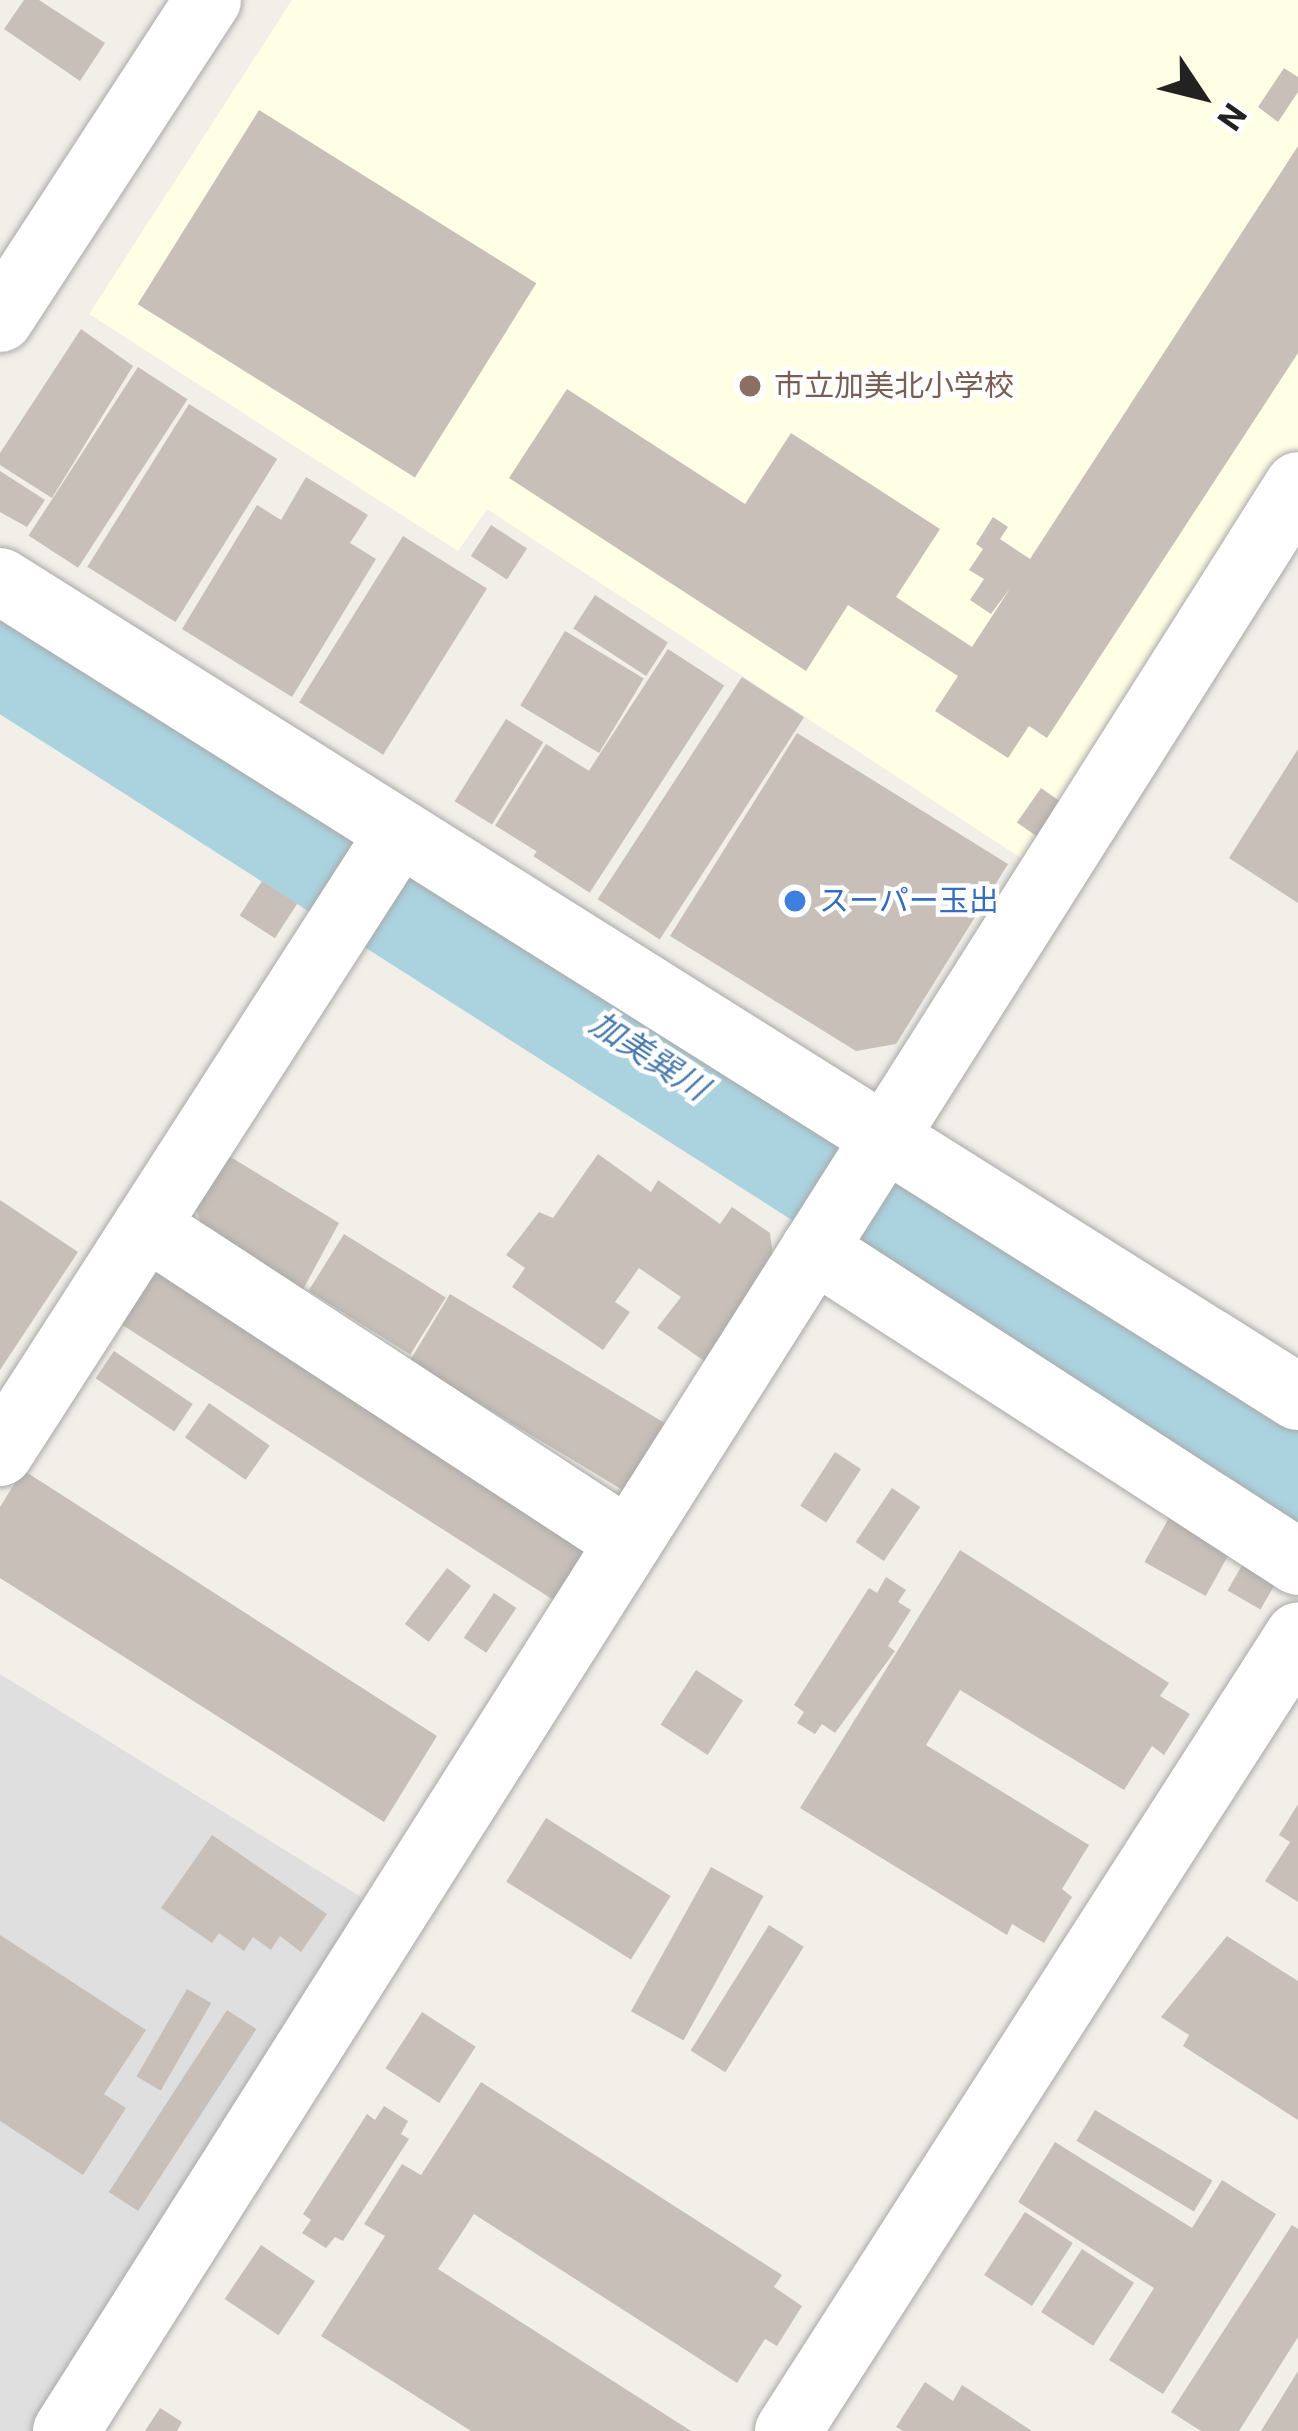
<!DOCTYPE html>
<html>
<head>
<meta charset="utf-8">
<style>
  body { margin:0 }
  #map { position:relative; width:1298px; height:2431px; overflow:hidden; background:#f2efe9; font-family:Roboto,"Noto Sans JP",sans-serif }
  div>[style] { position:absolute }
  .residential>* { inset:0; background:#e0dfdf }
  .education>* { inset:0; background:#ffffe5 }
  .river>* { height:123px; margin:-61.5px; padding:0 61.5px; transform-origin:61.5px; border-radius:61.5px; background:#aad3df }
  .building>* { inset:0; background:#c7bfb8; transform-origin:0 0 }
  .roads { filter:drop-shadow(0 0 3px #a9a9a9) drop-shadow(0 0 3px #a9a9a9) }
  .minor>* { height:66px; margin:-33px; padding:0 33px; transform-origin:33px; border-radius:33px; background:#fff }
  .dots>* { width:33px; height:33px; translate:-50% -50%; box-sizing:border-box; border:6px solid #fff; border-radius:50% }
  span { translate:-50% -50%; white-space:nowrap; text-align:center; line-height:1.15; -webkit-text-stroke:9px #fff; paint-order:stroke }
  .education-label { font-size:30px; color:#785e54 }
  .left { translate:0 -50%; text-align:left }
  .shop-label { font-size:30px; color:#366cbe }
  .water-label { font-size:33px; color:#4a7aab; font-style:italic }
  .north { position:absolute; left:1142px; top:36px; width:120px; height:120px; -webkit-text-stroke:9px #fff; paint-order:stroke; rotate:125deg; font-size:33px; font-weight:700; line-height:48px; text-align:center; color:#222 }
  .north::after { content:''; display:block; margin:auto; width:42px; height:54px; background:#222; clip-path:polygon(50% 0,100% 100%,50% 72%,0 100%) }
</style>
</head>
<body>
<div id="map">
  <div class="residential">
    <div style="clip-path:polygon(0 1674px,374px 1905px,40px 2431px,0 2431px)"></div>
  </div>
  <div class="education">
    <div style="clip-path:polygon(292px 0,1298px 0,1298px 458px,1035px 867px,487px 509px,458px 551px,89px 314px)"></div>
  </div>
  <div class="river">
    <div style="left:0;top:641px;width:1540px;rotate:32.57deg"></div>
  </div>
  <div class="building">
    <div style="clip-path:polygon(24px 0,39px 0,105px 43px,80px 81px,4px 29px)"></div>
    <div style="clip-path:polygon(1284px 68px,1298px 77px,1298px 92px,1278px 122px,1258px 107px)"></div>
    <div style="left:259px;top:110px;width:327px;height:229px;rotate:32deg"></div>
    <div style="clip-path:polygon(1298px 146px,1298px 353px,1047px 738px,1029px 726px,1008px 758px,935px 711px,958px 676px,848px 605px,806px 671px,509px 478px,567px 389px,745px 504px,791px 433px,940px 529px,896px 597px,972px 647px,1011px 587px,991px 614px,970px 600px,984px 579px,969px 570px,983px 549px,976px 544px,993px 517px,1008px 527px,1000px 539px,1030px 559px)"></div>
    <div style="clip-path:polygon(81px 329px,133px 366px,52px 498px,0 465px,0 453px)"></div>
    <div style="left:138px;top:367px;width:59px;height:201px;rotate:33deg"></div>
    <div style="left:189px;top:404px;width:104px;height:192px;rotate:32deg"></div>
    <div style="clip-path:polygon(0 471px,45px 500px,27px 527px,0 512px)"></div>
    <div style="clip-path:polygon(306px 477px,368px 515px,350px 543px,376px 559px,292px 697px,182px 629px,257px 505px,281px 520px)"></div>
    <div style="left:491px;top:525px;width:43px;height:37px;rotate:33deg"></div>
    <div style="left:403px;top:536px;width:99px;height:196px;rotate:32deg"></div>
    <div style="left:595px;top:595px;width:87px;height:40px;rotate:33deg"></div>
    <div style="left:565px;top:631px;width:92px;height:87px;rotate:31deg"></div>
    <div style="left:668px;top:649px;width:67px;height:247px;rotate:33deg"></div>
    <div style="left:742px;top:677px;width:74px;height:265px;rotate:33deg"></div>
    <div style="left:506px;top:719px;width:44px;height:97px;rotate:32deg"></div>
    <div style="clip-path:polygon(797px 733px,1008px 864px,896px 1044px,856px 1051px,670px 936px)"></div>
    <div style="left:546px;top:744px;width:52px;height:96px;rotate:32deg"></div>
    <div style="clip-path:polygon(1298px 749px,1298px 903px,1229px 858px)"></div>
    <div style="left:1041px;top:788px;width:33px;height:42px;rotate:35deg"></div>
    <div style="left:262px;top:881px;width:42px;height:41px;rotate:33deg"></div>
    <div style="clip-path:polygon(224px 1153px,339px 1223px,301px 1293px,205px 1234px,193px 1201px)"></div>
    <div style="clip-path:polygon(598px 1154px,651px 1192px,658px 1180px,720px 1224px,732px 1207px,770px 1233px,775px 1271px,710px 1365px,657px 1328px,681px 1297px,639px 1268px,615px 1302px,630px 1312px,603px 1350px,512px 1287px,525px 1268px,506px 1255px,539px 1212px,553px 1218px)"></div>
    <div style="clip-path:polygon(0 1200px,78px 1252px,0 1370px)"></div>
    <div style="left:344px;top:1234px;width:120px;height:67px;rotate:32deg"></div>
    <div style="clip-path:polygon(163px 1272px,595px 1554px,563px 1606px,116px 1321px,145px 1279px)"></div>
    <div style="left:450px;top:1294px;width:261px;height:79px;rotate:31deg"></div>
    <div style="left:114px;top:1351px;width:95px;height:33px;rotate:34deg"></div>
    <div style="left:209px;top:1403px;width:74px;height:42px;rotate:35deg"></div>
    <div style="left:835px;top:1452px;width:31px;height:64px;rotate:33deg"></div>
    <div style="clip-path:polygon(23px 1470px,437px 1736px,384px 1822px,0 1578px,0 1507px)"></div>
    <div style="left:892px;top:1488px;width:34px;height:65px;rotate:34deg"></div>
    <div style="left:1175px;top:1507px;width:70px;height:63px;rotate:29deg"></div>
    <div style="clip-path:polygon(960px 1550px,1169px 1683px,1160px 1696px,1190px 1714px,1164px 1755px,1152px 1746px,1124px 1790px,960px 1690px,926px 1745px,1089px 1845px,1062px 1889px,1072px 1897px,1044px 1943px,1012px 1924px,1007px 1935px,800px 1808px)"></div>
    <div style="left:1248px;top:1555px;width:38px;height:41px;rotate:30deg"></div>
    <div style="left:447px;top:1568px;width:30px;height:70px;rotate:37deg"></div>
    <div style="clip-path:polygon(886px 1577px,906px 1590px,898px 1602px,911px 1610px,888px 1646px,895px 1651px,835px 1733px,822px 1724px,815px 1734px,797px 1723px,804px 1712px,794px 1705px,869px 1588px,877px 1593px)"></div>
    <div style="left:494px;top:1593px;width:27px;height:54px;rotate:34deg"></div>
    <div style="left:696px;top:1670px;width:56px;height:65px;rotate:33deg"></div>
    <div style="clip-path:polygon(1298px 1804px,1298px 1902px,1265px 1881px,1290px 1842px,1279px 1835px)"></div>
    <div style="left:546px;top:1818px;width:147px;height:75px;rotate:32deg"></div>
    <div style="clip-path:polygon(212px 1835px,327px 1914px,301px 1952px,280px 1936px,271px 1950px,253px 1937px,244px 1951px,219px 1933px,212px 1943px,161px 1908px)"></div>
    <div style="left:711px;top:1867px;width:60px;height:165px;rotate:29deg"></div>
    <div style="left:769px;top:1925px;width:41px;height:148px;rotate:32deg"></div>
    <div style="clip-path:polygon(0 1935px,146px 2030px,104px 2094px,126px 2108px,83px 2175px,0 2121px)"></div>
    <div style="clip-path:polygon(1227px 1936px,1298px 1981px,1298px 2120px,1183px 2046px,1189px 2035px,1161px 2017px)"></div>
    <div style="left:187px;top:1989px;width:28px;height:101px;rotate:30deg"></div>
    <div style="left:227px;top:2010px;width:35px;height:217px;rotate:33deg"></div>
    <div style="left:422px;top:2012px;width:64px;height:67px;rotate:33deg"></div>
    <div style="clip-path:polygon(481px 2082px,782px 2275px,774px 2287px,802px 2306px,777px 2346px,765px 2339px,737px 2383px,474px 2214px,438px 2269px,691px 2431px,471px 2431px,321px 2336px,385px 2236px,364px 2224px,402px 2164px,421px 2175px)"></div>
    <div style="clip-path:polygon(384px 2106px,408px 2121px,401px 2134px,409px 2139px,343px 2241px,335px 2237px,326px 2248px,302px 2233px,311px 2220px,303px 2214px,367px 2114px,375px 2120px)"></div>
    <div style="left:1095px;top:2110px;width:137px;height:36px;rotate:31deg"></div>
    <div style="clip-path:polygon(1055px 2142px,1192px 2228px,1222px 2180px,1276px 2214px,1163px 2394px,1109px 2360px,1154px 2288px,1018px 2202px)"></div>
    <div style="left:1025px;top:2212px;width:57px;height:75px;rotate:33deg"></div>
    <div style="clip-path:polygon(1292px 2225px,1298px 2229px,1298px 2337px,1239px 2431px,1201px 2431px,1171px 2412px)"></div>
    <div style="left:261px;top:2245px;width:65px;height:65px;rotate:34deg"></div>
    <div style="left:1082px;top:2249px;width:62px;height:75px;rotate:33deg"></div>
    <div style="clip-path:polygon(1298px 2371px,1298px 2431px,1261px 2431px)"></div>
    <div style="clip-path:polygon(925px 2382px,953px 2401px,962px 2385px,1032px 2431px,903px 2431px,896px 2427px)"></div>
    <div style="clip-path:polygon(160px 2408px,182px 2422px,177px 2431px,145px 2431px)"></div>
  </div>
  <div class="roads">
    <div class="minor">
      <div style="left:0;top:319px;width:381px;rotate:-56.9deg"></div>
      <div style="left:0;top:581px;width:1533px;rotate:32.16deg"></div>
      <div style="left:146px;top:1226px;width:577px;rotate:33.19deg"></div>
      <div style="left:814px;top:1249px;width:576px;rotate:32.89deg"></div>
      <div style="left:0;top:1453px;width:737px;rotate:-57.24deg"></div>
      <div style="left:66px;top:2431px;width:2303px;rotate:-57.66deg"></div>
      <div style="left:788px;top:2431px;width:945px;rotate:-57.32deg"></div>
    </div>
  </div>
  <div class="dots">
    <div style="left:750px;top:386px;background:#8d6e63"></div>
    <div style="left:795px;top:901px;background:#3f7fe0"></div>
  </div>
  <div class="education-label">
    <span class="left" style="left:774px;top:386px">市立加美北小学校</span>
  </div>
  <div class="shop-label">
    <span class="left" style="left:819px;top:901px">スーパー玉出</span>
  </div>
  <div class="water-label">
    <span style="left:649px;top:1056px;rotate:33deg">加美巽川</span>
  </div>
  <div class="north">N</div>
</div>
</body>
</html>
